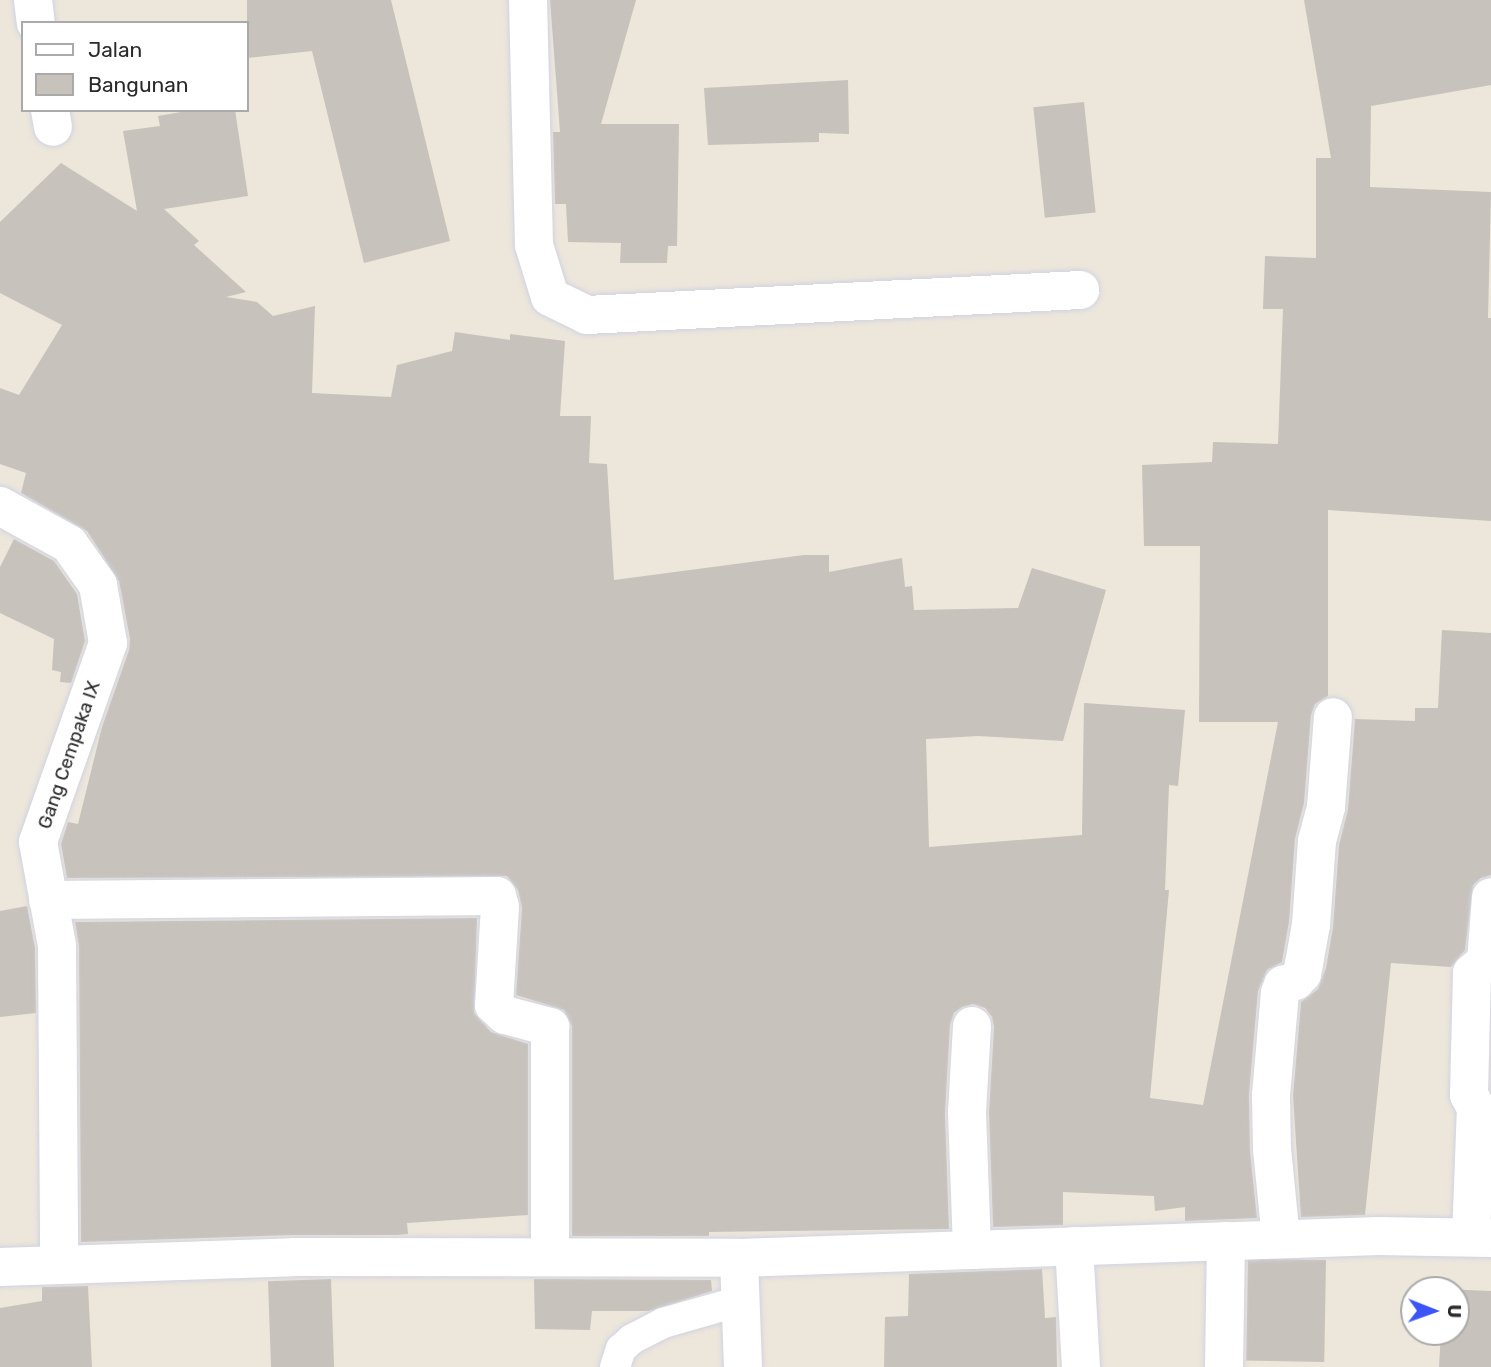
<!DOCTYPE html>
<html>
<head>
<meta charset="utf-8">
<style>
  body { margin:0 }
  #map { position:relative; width:1491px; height:1367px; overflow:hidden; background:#ece6db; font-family:Rubik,sans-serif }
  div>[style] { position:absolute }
  .building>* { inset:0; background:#c7c2bb; transform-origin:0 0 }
  .roads { filter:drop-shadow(0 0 2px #d1d3e2) drop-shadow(0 0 2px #d1d3e2) }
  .service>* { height:30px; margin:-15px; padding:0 15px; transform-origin:15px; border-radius:15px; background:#fff }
  .minor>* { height:38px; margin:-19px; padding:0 19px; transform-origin:19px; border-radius:19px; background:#fff }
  span { translate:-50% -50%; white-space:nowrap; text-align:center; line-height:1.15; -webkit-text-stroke:6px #fff; paint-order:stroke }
  .street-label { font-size:19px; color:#2a2a2a }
  .legend { position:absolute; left:21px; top:21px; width:228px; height:91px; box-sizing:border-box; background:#fff; border:2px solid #aaa; margin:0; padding:9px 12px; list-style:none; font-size:21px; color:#2a2a2a }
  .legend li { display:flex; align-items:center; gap:14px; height:35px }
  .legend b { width:35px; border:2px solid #aaa }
  .north { position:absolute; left:1400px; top:1276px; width:70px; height:70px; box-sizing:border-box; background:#fff; border:2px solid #aaa; border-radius:50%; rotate:91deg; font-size:19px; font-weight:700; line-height:28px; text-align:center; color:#2a2a2a }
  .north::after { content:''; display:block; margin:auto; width:24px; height:32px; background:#3c55f8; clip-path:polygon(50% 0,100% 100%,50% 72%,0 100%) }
</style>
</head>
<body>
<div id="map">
  <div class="building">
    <div style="clip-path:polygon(247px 0,391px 0,450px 241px,364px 263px,312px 51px,247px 58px)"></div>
    <div style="clip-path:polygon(550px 0,636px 0,601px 124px,679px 124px,677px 246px,668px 246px,667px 263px,620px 263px,621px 243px,568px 242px,566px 204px,555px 204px,553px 132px,560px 132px)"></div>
    <div style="clip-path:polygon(1304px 0,1491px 0,1491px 85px,1371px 106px,1370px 187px,1491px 192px,1488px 318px,1491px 318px,1491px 521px,1328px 510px,1328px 696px,1315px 704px,1311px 715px,1304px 803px,1295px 839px,1289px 922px,1282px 962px,1267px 970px,1258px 991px,1249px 1095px,1250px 1151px,1257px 1218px,1185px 1221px,1185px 1207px,1155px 1211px,1154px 1196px,1063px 1192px,1063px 1225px,993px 1227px,989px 1112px,994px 1027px,992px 1017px,985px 1008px,973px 1004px,962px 1007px,954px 1013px,950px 1025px,945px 1113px,949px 1229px,709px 1232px,709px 1236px,572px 1236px,572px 1026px,564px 1010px,516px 995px,522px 908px,518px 890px,507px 876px,67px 878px,61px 844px,68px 822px,78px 824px,102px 727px,129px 650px,130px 639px,119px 581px,87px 531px,21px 493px,26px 473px,0 464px,0 388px,19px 395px,62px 325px,0 293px,0 222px,61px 163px,137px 211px,123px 131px,160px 126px,158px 116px,193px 110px,235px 110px,248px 196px,164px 209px,199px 241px,194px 245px,246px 292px,226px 297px,257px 302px,273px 316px,315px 306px,312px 393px,391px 397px,397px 365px,452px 351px,455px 332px,510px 340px,510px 334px,565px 341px,560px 416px,591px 416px,589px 463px,607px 464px,614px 580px,804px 555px,829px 555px,829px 572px,902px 558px,905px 587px,912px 586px,914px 610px,1018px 608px,1032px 568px,1106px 590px,1063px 741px,978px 736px,926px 739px,929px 847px,1082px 835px,1084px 703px,1185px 710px,1178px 786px,1169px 785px,1165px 890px,1169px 890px,1150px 1098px,1203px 1105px,1278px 722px,1199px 722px,1200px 546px,1144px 546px,1142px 465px,1212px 462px,1213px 442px,1278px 444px,1283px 309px,1263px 309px,1265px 256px,1316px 258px,1316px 158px,1331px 158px)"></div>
    <div style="clip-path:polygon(848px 80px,849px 134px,819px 133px,819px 142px,708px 145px,704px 88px)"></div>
    <div style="left:1084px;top:102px;width:111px;height:51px;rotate:84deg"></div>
    <div style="clip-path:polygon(14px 539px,54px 561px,77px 594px,85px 641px,71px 683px,60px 682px,61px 672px,52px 670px,54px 639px,0 613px,0 567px)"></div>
    <div style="clip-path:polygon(1442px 630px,1491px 633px,1491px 875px,1481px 878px,1473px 885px,1465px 950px,1451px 967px,1391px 963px,1365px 1215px,1301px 1217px,1293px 1096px,1301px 1002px,1318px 989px,1326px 968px,1333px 927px,1339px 845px,1348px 809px,1355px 719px,1415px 721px,1415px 708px,1438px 708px)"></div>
    <div style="clip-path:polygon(27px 906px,35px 948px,36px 1013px,0 1017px,0 911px)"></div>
    <div style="clip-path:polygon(477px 918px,474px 1013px,491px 1032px,528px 1044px,528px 1215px,407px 1223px,408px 1234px,397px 1235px,293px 1235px,81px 1242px,79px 946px,75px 922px)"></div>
    <div style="left:1326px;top:1260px;width:102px;height:78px;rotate:91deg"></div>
    <div style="clip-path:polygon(1042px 1269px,1045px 1318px,1056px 1317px,1057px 1367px,884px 1367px,885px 1317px,908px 1316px,909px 1274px)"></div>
    <div style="left:331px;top:1279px;width:88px;height:63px;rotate:88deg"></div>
    <div style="clip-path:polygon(534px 1279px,711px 1280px,712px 1291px,649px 1311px,592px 1311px,590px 1330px,535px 1329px)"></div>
    <div style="clip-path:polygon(88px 1286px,92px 1367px,0 1367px,0 1308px,42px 1301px,42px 1287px)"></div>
    <div style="clip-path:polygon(1443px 1289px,1491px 1291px,1491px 1367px,1439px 1367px,1441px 1332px,1456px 1332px,1456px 1290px)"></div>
  </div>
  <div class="roads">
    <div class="service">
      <div style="left:615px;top:1367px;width:19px;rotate:-72deg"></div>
      <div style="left:621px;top:1349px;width:15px;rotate:-42deg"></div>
      <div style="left:632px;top:1339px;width:35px;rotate:-27deg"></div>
      <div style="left:663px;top:1323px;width:80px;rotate:-15.9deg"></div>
    </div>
    <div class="minor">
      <div style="left:33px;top:0;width:23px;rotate:83deg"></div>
      <div style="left:528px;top:0;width:245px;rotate:88.6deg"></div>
      <div style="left:534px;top:245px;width:54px;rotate:72.9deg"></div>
      <div style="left:550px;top:297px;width:41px;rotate:25.9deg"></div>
      <div style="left:587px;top:315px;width:494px;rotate:-2.9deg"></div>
      <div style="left:50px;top:110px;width:17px;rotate:80deg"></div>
      <div style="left:0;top:506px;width:79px;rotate:28.8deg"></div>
      <div style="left:69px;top:544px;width:50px;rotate:54.7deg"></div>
      <div style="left:98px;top:585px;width:59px;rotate:80.2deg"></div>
      <div style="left:108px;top:643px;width:211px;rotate:109.4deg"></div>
      <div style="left:38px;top:842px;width:106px;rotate:79.6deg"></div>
      <div style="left:57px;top:946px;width:319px;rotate:89.6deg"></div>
      <div style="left:48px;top:900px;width:449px;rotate:-0.5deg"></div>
      <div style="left:497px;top:896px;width:11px;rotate:75deg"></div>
      <div style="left:500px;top:907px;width:98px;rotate:93.5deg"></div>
      <div style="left:494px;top:1005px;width:15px;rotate:42deg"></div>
      <div style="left:505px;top:1015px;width:47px;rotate:14.9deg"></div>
      <div style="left:550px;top:1027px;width:228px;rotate:90deg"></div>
      <div style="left:972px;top:1026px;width:86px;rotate:93.3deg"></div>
      <div style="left:967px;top:1112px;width:138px;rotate:87.9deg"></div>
      <div style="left:1471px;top:1237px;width:129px;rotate:-87.8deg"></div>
      <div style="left:1476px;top:1108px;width:15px;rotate:-118deg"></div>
      <div style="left:1469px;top:1095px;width:122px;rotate:-88.6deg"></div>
      <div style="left:1472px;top:973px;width:18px;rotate:-41deg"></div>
      <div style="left:1486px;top:961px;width:64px;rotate:-85.5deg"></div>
      <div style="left:1281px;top:1239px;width:90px;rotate:-95.7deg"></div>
      <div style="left:1272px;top:1149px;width:54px;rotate:-91.1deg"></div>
      <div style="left:1271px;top:1095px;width:102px;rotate:-85deg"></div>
      <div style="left:1280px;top:993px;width:9px;rotate:-69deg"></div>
      <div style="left:1283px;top:985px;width:13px;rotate:-18deg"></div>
      <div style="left:1295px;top:981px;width:10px;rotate:-45deg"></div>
      <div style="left:1302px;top:974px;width:10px;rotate:-79deg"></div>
      <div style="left:1304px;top:964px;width:40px;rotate:-80deg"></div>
      <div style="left:1311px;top:925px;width:84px;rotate:-85.9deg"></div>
      <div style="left:1317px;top:841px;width:35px;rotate:-75deg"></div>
      <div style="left:1326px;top:807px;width:90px;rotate:-85.6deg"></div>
      <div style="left:1074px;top:1246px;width:121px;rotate:86.7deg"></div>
      <div style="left:739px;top:1258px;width:109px;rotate:87.9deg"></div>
      <div style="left:0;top:1267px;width:294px;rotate:-1.9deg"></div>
      <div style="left:294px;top:1257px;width:445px;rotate:0.1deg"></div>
      <div style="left:739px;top:1258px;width:640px;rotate:-1.97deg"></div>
      <div style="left:1379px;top:1236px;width:112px;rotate:1deg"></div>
      <div style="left:1224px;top:1367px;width:126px;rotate:-89.1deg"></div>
    </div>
  </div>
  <div class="street-label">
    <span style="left:69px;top:755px;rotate:-71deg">Gang Cempaka IX</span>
  </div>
  <ul class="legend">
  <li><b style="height:9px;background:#fff"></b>Jalan</li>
  <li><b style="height:19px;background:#c7c2bb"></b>Bangunan</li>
  </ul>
  <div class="north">U</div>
</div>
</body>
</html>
